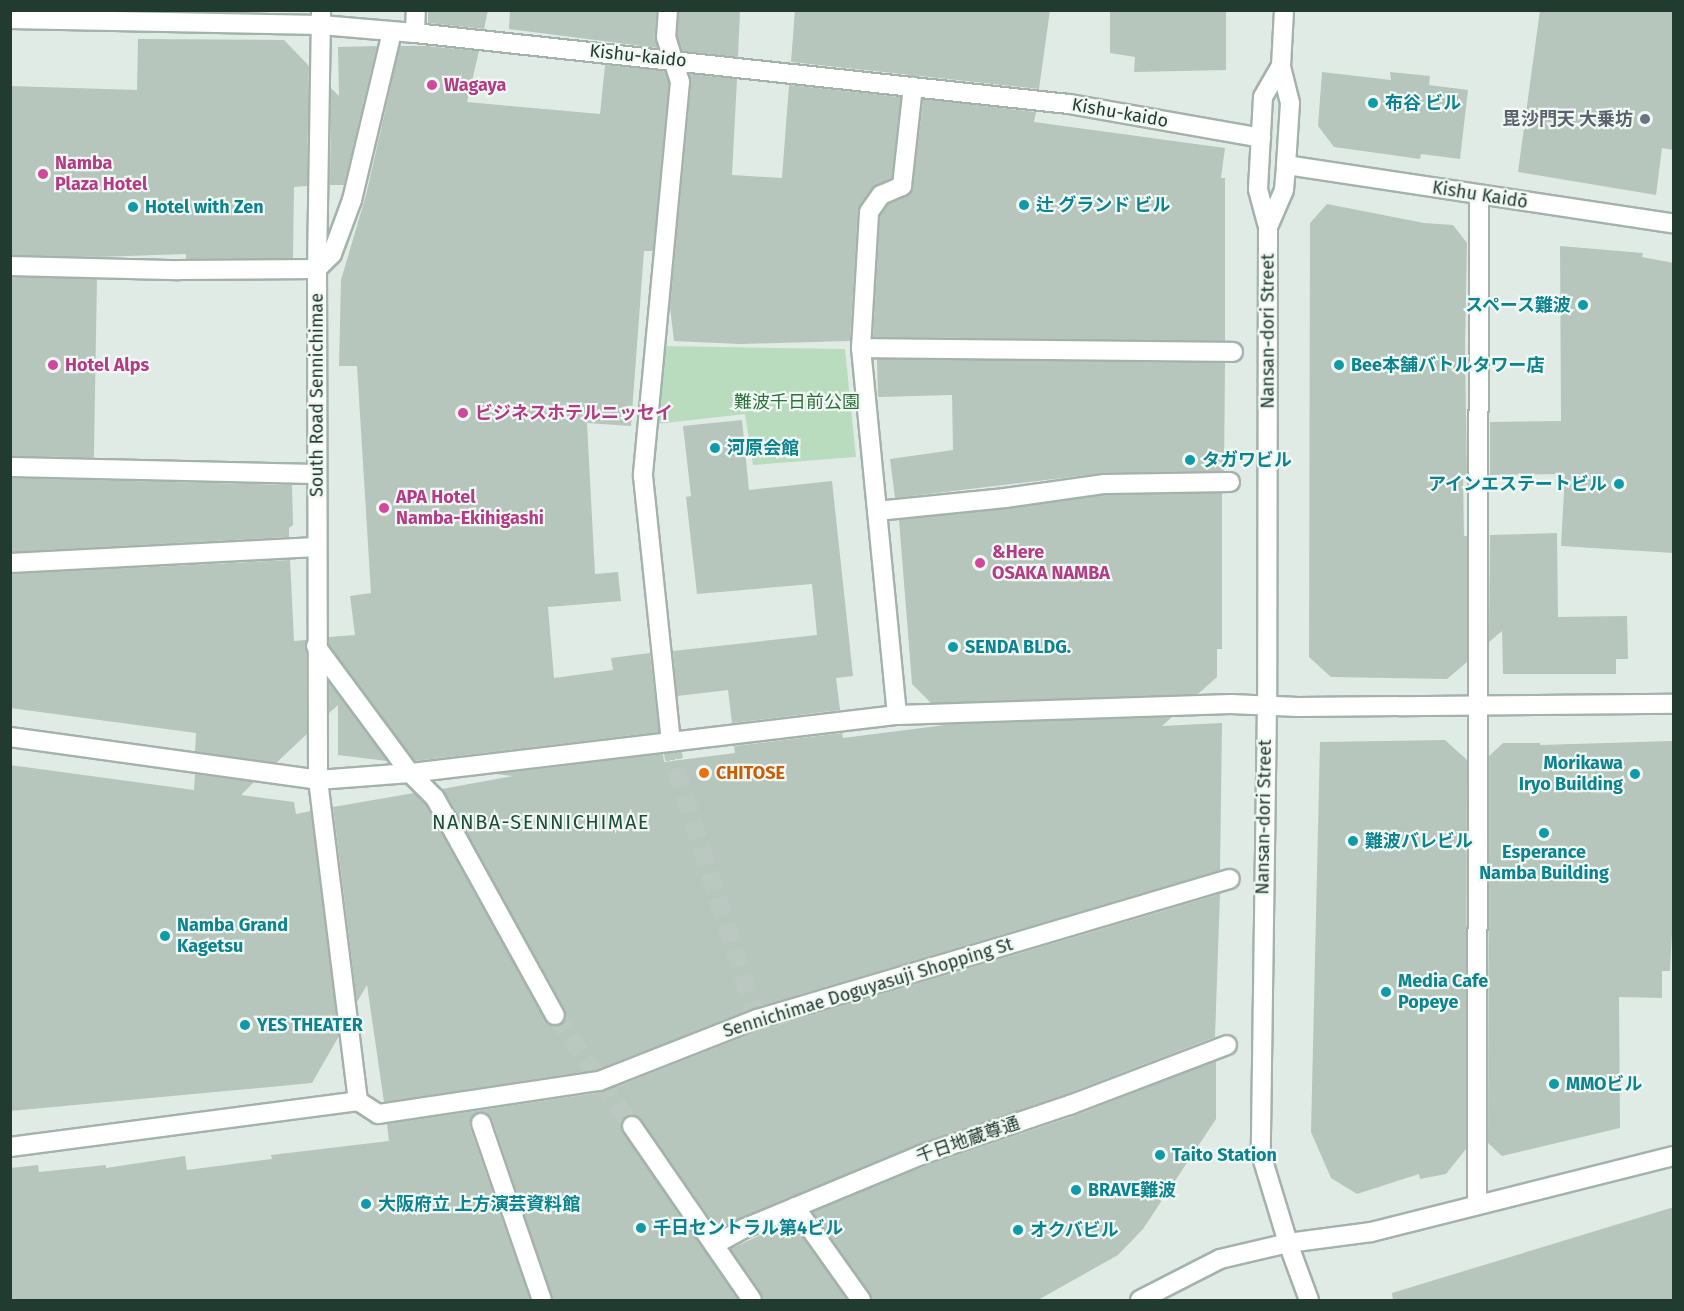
<!DOCTYPE html>
<meta charset="utf-8">
<style>
body{margin:0}
#map{position:relative;width:1684px;height:1311px;overflow:hidden;background:#e0ebe5;font-family:"Fira Sans","Noto Sans JP",sans-serif}
div>[style]{position:absolute}
[style*='--x']{left:calc(var(--x)*1px);top:calc(var(--y)*1px);width:calc(var(--w)*1px);rotate:calc(var(--a)*1deg)}
.green>*{inset:0;background:#b9dcbe}
.building>*{inset:0;background:#b6c6bd;transform-origin:0 0}
.minor-tunnel>*{height:18px;margin-top:-9px;transform-origin:0;background:repeating-linear-gradient(90deg,#bac8c1 0 18px,transparent 0 27px)}
.roads{filter:drop-shadow(2px 0 #a3b3ab) drop-shadow(-2px 0 #a3b3ab) drop-shadow(0 2px #a3b3ab) drop-shadow(0 -2px #a3b3ab)}
.service>*{height:18px;margin:-9px;padding:0 9px;transform-origin:9px;border-radius:9px;background:#fff}
.pedestrian>*{height:18px;margin:-9px;padding:0 9px;transform-origin:9px;border-radius:9px;background:#fff}
.minor>*{height:18px;margin:-9px;padding:0 9px;transform-origin:9px;border-radius:9px;background:#fff}
.tertiary>*{height:18px;margin:-9px;padding:0 9px;transform-origin:9px;border-radius:9px;background:#fff}
.dots>*{width:16px;height:16px;translate:-50% -50%;box-sizing:border-box;border:3px solid #f1f8f3;border-radius:50%}
span{translate:-50% -50%;white-space:nowrap;text-align:center;line-height:1.15;-webkit-text-stroke:4.5px #f1f8f3;paint-order:stroke}
.street-label{font-size:18px;color:#213b31}
.hotel-label{font-size:18px;color:#b23c85;font-weight:700}
.left{translate:0 -50%;text-align:left}
.culture-label{font-size:18px;color:#0d838f;font-weight:700}
.right{translate:-100% -50%;text-align:right}
.worship-label{font-size:18px;color:#5b616d;font-weight:700}
.park-label{font-size:18px;color:#2c713d}
.food-label{font-size:18px;color:#c56008;font-weight:700}
.neighbourhood-label{font-size:20px;color:#1d4d3b;letter-spacing:1.5px}
.frame{position:absolute;inset:0;border:12px solid #213b31;pointer-events:none}
</style>
<div id="map">
<div class="green">
<i style="clip-path:polygon(661px 346px,845px 349px,856px 457px,753px 465px,745px 414px,657px 424px)"></i>
</div>
<div class="building">
<i style="clip-path:polygon(428px 10px,488px 10px,484px 29px,428px 23px)"></i>
<i style="clip-path:polygon(510px 10px,657px 10px,655px 36px,658px 48px,509px 29px)"></i>
<i style="clip-path:polygon(679px 10px,740px 10px,738px 57px,682px 51px,677px 36px)"></i>
<i style="clip-path:polygon(795px 10px,1050px 10px,1039px 89px,791px 62px)"></i>
<i style="clip-path:polygon(1110px 10px,1226px 10px,1226px 70px,1134px 72px,1135px 57px,1110px 53px)"></i>
<i style="clip-path:polygon(1540px 10px,1674px 10px,1674px 150px,1662px 148px,1656px 195px,1518px 172px)"></i>
<i style="clip-path:polygon(138px 39px,284px 40px,309px 66px,307px 186px,294px 187px,293px 258px,186px 259px,186px 254px,97px 257px,10px 255px,10px 86px,137px 90px)"></i>
<i style="clip-path:polygon(377px 46px,344px 185px,330px 185px,331px 88px,339px 96px,338px 47px)"></i>
<i style="clip-path:polygon(400px 46px,427px 46px,479px 51px,467px 102px,600px 114px,605px 65px,665px 71px,669px 83px,653px 251px,644px 251px,631px 426px,587px 423px,595px 574px,618px 572px,621px 601px,548px 607px,554px 678px,613px 670px,611px 658px,650px 653px,659px 732px,415px 761px,329px 645px,329px 637px,355px 635px,350px 596px,371px 593px,357px 366px,339px 366px,341px 280px,366px 195px)"></i>
<i style="clip-path:polygon(1322px 72px,1391px 80px,1390px 72px,1430px 76px,1429px 85px,1468px 90px,1460px 159px,1421px 154px,1420px 159px,1334px 147px,1318px 126px)"></i>
<i style="clip-path:polygon(689px 74px,737px 79px,732px 175px,782px 178px,789px 85px,901px 97px,892px 178px,872px 188px,858px 211px,850px 341px,740px 344px,674px 341px,670px 307px,691px 83px)"></i>
<i style="clip-path:polygon(923px 99px,1036px 112px,1034px 122px,1225px 148px,1221px 178px,1225px 178px,1225px 341px,873px 337px,880px 216px,888px 204px,907px 196px,913px 188px)"></i>
<i style="clip-path:polygon(1327px 204px,1424px 223px,1453px 225px,1467px 243px,1465px 352px,1467px 475px,1463px 475px,1464px 536px,1467px 536px,1467px 662px,1447px 679px,1331px 677px,1309px 657px,1310px 223px)"></i>
<i style="clip-path:polygon(1560px 246px,1643px 253px,1642px 257px,1674px 263px,1674px 553px,1561px 546px,1565px 474px,1490px 475px,1490px 422px,1561px 421px)"></i>
<i style="left:10px;top:277px;width:87px;height:179px;rotate:1deg"></i>
<i style="clip-path:polygon(877px 359px,1225px 363px,1224px 471px,1105px 473px,895px 498px,890px 459px,953px 450px,952px 395px,878px 397px)"></i>
<i style="clip-path:polygon(742px 420px,749px 490px,832px 481px,853px 676px,836px 678px,840px 710px,732px 723px,728px 690px,677px 696px,673px 651px,817px 635px,812px 584px,697px 594px,686px 497px,691px 496px,683px 426px)"></i>
<i style="clip-path:polygon(10px 478px,292px 485px,293px 525px,289px 528px,289px 537px,10px 552px)"></i>
<i style="clip-path:polygon(1222px 493px,1222px 649px,1217px 649px,1217px 677px,1198px 694px,931px 703px,912px 684px,899px 520px,1106px 495px)"></i>
<i style="clip-path:polygon(1557px 533px,1558px 617px,1627px 616px,1628px 659px,1616px 659px,1616px 674px,1503px 674px,1502px 631px,1489px 642px,1490px 535px)"></i>
<i style="clip-path:polygon(290px 560px,294px 641px,306px 640px,307px 734px,276px 763px,195px 752px,196px 733px,10px 708px,10px 574px)"></i>
<i style="clip-path:polygon(329px 683px,387px 761px,338px 755px,338px 705px,329px 713px)"></i>
<i style="clip-path:polygon(1172px 717px,1162px 726px,1222px 723px,1220px 870px,754px 1008px,596px 1070px,384px 1102px,367px 985px,357px 1002px,333px 807px,414px 793px,426px 805px,545px 1020px,555px 1026px,565px 1020px,565px 1010px,442px 789px,513px 776px,496px 774px,663px 754px,664px 762px,735px 753px,734px 746px,842px 733px,843px 738px,953px 724px)"></i>
<i style="clip-path:polygon(1445px 740px,1467px 760px,1466px 1149px,1446px 1174px,1420px 1179px,1419px 1174px,1357px 1194px,1331px 1178px,1311px 1132px,1320px 742px)"></i>
<i style="clip-path:polygon(1672px 741px,1674px 894px,1670px 971px,1662px 971px,1662px 998px,1619px 997px,1620px 1128px,1502px 1156px,1488px 1143px,1489px 756px,1503px 743px,1540px 743px,1540px 745px)"></i>
<i style="clip-path:polygon(10px 765px,194px 790px,195px 774px,254px 782px,241px 795px,294px 802px,296px 814px,311px 811px,339px 1036px,312px 1083px,10px 1111px)"></i>
<i style="clip-path:polygon(1220px 894px,1215px 1037px,1066px 1094px,917px 1145px,741px 1218px,718px 1230px,641px 1120px,632px 1115px,625px 1117px,621px 1126px,623px 1132px,739px 1300px,553px 1300px,492px 1119px,483px 1112px,472px 1116px,470px 1127px,530px 1300px,10px 1300px,10px 1168px,38px 1165px,39px 1172px,106px 1165px,106px 1168px,185px 1156px,187px 1170px,272px 1159px,271px 1155px,389px 1141px,387px 1124px,603px 1092px,761px 1030px)"></i>
<i style="clip-path:polygon(1216px 1061px,1216px 1119px,1143px 1229px,1118px 1255px,1038px 1300px,872px 1300px,870px 1293px,812px 1212px,925px 1166px,1074px 1116px)"></i>
<i style="clip-path:polygon(1674px 1207px,1674px 1300px,1393px 1300px,1392px 1293px)"></i>
<i style="clip-path:polygon(791px 1221px,848px 1300px,763px 1300px,761px 1294px,730px 1249px)"></i>
</div>
<div class="minor-tunnel">
<i style="--x:671;--y:742;--w:28;--a:80"></i>
<i style="--x:676;--y:770;--w:262;--a:72"></i>
<i style="--x:555;--y:1015;--w:135;--a:55.3"></i>
</div>
<div class="roads">
<div class="service">
<i style="--x:861;--y:348;--w:372;--a:0.6"></i>
<i style="--x:877;--y:511;--w:129;--a:-5.8"></i>
<i style="--x:1005;--y:498;--w:101;--a:-8"></i>
<i style="--x:1105;--y:484;--w:125;--a:-0.9"></i>
</div>
<div class="pedestrian">
<i style="--x:318;--y:780;--w:323;--a:82.9"></i>
<i style="--x:10;--y:1147;--w:351;--a:-7.5"></i>
<i style="--x:358;--y:1101;--w:24;--a:33"></i>
<i style="--x:378;--y:1114;--w:223;--a:-8.5"></i>
<i style="--x:599;--y:1081;--w:170;--a:-21.4"></i>
<i style="--x:757;--y:1019;--w:493;--a:-16.5"></i>
</div>
<div class="minor">
<i style="--x:668;--y:10;--w:27;--a:94"></i>
<i style="--x:666;--y:37;--w:47;--a:72.7"></i>
<i style="--x:680;--y:82;--w:396;--a:95.4"></i>
<i style="--x:643;--y:476;--w:267;--a:84"></i>
<i style="--x:10;--y:19;--w:311;--a:1.1"></i>
<i style="--x:321;--y:25;--w:94;--a:4.9"></i>
<i style="--x:415;--y:33;--w:658;--a:6.2"></i>
<i style="--x:1069;--y:104;--w:195;--a:10"></i>
<i style="--x:415;--y:33;--w:23;--a:-88"></i>
<i style="--x:1268;--y:227;--w:39;--a:-105"></i>
<i style="--x:1258;--y:189;--w:92;--a:-86.9"></i>
<i style="--x:1263;--y:97;--w:36;--a:-60"></i>
<i style="--x:1268;--y:227;--w:40;--a:-66.6"></i>
<i style="--x:1284;--y:190;--w:25;--a:-85"></i>
<i style="--x:1286;--y:165;--w:62;--a:-86.3"></i>
<i style="--x:1290;--y:103;--w:38;--a:-104"></i>
<i style="--x:10;--y:266;--w:169;--a:1.4"></i>
<i style="--x:179;--y:270;--w:138;--a:-0.4"></i>
<i style="--x:317;--y:269;--w:21;--a:-45"></i>
<i style="--x:332;--y:254;--w:58;--a:-69.7"></i>
<i style="--x:352;--y:200;--w:173;--a:-76.6"></i>
<i style="--x:10;--y:467;--w:307;--a:1.3"></i>
<i style="--x:10;--y:563;--w:307;--a:-3"></i>
<i style="--x:316;--y:646;--w:158;--a:53.5"></i>
<i style="--x:410;--y:773;--w:35;--a:45"></i>
<i style="--x:435;--y:798;--w:248;--a:61.1"></i>
<i style="--x:897;--y:715;--w:369;--a:-95.6"></i>
<i style="--x:861;--y:348;--w:136;--a:-86.6"></i>
<i style="--x:869;--y:212;--w:21;--a:-55"></i>
<i style="--x:881;--y:195;--w:23;--a:-23"></i>
<i style="--x:902;--y:186;--w:100;--a:-83.7"></i>
<i style="--x:10;--y:737;--w:311;--a:7.9"></i>
<i style="--x:318;--y:780;--w:92;--a:-4.4"></i>
<i style="--x:410;--y:773;--w:490;--a:-6.8"></i>
<i style="--x:897;--y:715;--w:334;--a:-1.9"></i>
<i style="--x:1231;--y:704;--w:67;--a:2.6"></i>
<i style="--x:1298;--y:707;--w:376;--a:-0.5"></i>
<i style="--x:318;--y:780;--w:511;--a:-90.11"></i>
<i style="--x:317;--y:269;--w:259;--a:-89.1"></i>
<i style="--x:481;--y:1123;--w:187;--a:71"></i>
<i style="--x:632;--y:1126;--w:211;--a:55.4"></i>
<i style="--x:1477;--y:1203;--w:1007;--a:-89.89"></i>
<i style="--x:795;--y:1207;--w:114;--a:54.6"></i>
<i style="--x:714;--y:1245;--w:35;--a:-29"></i>
<i style="--x:745;--y:1228;--w:191;--a:-22.5"></i>
<i style="--x:921;--y:1155;--w:157;--a:-18.6"></i>
<i style="--x:1070;--y:1105;--w:168;--a:-20.9"></i>
<i style="--x:1140;--y:1300;--w:90;--a:-27.1"></i>
<i style="--x:1220;--y:1259;--w:70;--a:-13.2"></i>
<i style="--x:1288;--y:1243;--w:84;--a:-7.5"></i>
<i style="--x:1371;--y:1232;--w:312;--a:-14.1"></i>
</div>
<div class="tertiary">
<i style="--x:1281;--y:66;--w:56;--a:-86.9"></i>
<i style="--x:1286;--y:165;--w:392;--a:8.6"></i>
<i style="--x:1268;--y:227;--w:478;--a:90.1"></i>
<i style="--x:1267;--y:705;--w:449;--a:90.8"></i>
<i style="--x:1261;--y:1154;--w:93;--a:73.1"></i>
<i style="--x:1288;--y:1243;--w:61;--a:69.8"></i>
</div>
</div>
<div class="dots">
<i style="left:432px;top:85px;background:#d1479c"></i>
<i style="left:1373px;top:103px;background:#0f9aa8"></i>
<i style="left:1645px;top:119px;background:#6b7280"></i>
<i style="left:43px;top:174px;background:#d1479c"></i>
<i style="left:1024px;top:205px;background:#0f9aa8"></i>
<i style="left:133px;top:207px;background:#0f9aa8"></i>
<i style="left:1583px;top:305px;background:#0f9aa8"></i>
<i style="left:53px;top:365px;background:#d1479c"></i>
<i style="left:1339px;top:365px;background:#0f9aa8"></i>
<i style="left:463px;top:413px;background:#d1479c"></i>
<i style="left:715px;top:448px;background:#0f9aa8"></i>
<i style="left:1190px;top:460px;background:#0f9aa8"></i>
<i style="left:1619px;top:484px;background:#0f9aa8"></i>
<i style="left:384px;top:508px;background:#d1479c"></i>
<i style="left:980px;top:563px;background:#d1479c"></i>
<i style="left:953px;top:647px;background:#0f9aa8"></i>
<i style="left:704px;top:773px;background:#e8710a"></i>
<i style="left:1635px;top:774px;background:#0f9aa8"></i>
<i style="left:1544px;top:833px;background:#0f9aa8"></i>
<i style="left:1353px;top:841px;background:#0f9aa8"></i>
<i style="left:165px;top:936px;background:#0f9aa8"></i>
<i style="left:1386px;top:992px;background:#0f9aa8"></i>
<i style="left:245px;top:1025px;background:#0f9aa8"></i>
<i style="left:1554px;top:1084px;background:#0f9aa8"></i>
<i style="left:1160px;top:1155px;background:#0f9aa8"></i>
<i style="left:1076px;top:1190px;background:#0f9aa8"></i>
<i style="left:366px;top:1204px;background:#0f9aa8"></i>
<i style="left:641px;top:1228px;background:#0f9aa8"></i>
<i style="left:1018px;top:1230px;background:#0f9aa8"></i>
</div>
<div class="street-label">
<span style="left:638px;top:56px;rotate:6deg">Kishu-kaido</span>
<span style="left:1120px;top:113px;rotate:10deg">Kishu-kaido</span>
<span style="left:1480px;top:195px;rotate:9deg">Kishu Kaidō</span>
<span style="left:1268px;top:331px;rotate:-90deg">Nansan-dori Street</span>
<span style="left:317px;top:395px;rotate:-90deg">South Road Sennichimae</span>
<span style="left:1264px;top:817px;rotate:-89deg">Nansan-dori Street</span>
<span style="left:868px;top:988px;rotate:-17deg">Sennichimae Doguyasuji Shopping St</span>
<span style="left:968px;top:1140px;rotate:-19deg">千日地蔵尊通</span>
</div>
<div class="hotel-label">
<span class="left" style="left:444px;top:85px">Wagaya</span>
<span class="left" style="left:55px;top:174px">Namba<br>Plaza Hotel</span>
<span class="left" style="left:65px;top:365px">Hotel Alps</span>
<span class="left" style="left:475px;top:413px">ビジネスホテルニッセイ</span>
<span class="left" style="left:396px;top:508px">APA Hotel<br>Namba-Ekihigashi</span>
<span class="left" style="left:992px;top:563px">&amp;Here<br>OSAKA NAMBA</span>
</div>
<div class="culture-label">
<span class="left" style="left:1385px;top:103px">布谷 ビル</span>
<span class="left" style="left:1036px;top:205px">辻 グランド ビル</span>
<span class="left" style="left:145px;top:207px">Hotel with Zen</span>
<span class="right" style="left:1571px;top:305px">スペース難波</span>
<span class="left" style="left:1351px;top:365px">Bee本舗バトルタワー店</span>
<span class="left" style="left:727px;top:448px">河原会館</span>
<span class="left" style="left:1202px;top:460px">タガワビル</span>
<span class="right" style="left:1607px;top:484px">アインエステートビル</span>
<span class="left" style="left:965px;top:647px">SENDA BLDG.</span>
<span class="right" style="left:1623px;top:774px">Morikawa<br>Iryo Building</span>
<span class="left" style="left:1365px;top:841px">難波バレビル</span>
<span style="left:1544px;top:863px">Esperance<br>Namba Building</span>
<span class="left" style="left:177px;top:936px">Namba Grand<br>Kagetsu</span>
<span class="left" style="left:1398px;top:992px">Media Cafe<br>Popeye</span>
<span class="left" style="left:257px;top:1025px">YES THEATER</span>
<span class="left" style="left:1566px;top:1084px">MMOビル</span>
<span class="left" style="left:1172px;top:1155px">Taito Station</span>
<span class="left" style="left:1088px;top:1190px">BRAVE難波</span>
<span class="left" style="left:378px;top:1204px">大阪府立 上方演芸資料館</span>
<span class="left" style="left:653px;top:1228px">千日セントラル第4ビル</span>
<span class="left" style="left:1030px;top:1230px">オクバビル</span>
</div>
<div class="worship-label">
<span class="right" style="left:1633px;top:119px">毘沙門天 大乗坊</span>
</div>
<div class="park-label">
<span style="left:797px;top:402px">難波千日前公園</span>
</div>
<div class="food-label">
<span class="left" style="left:716px;top:773px">CHITOSE</span>
</div>
<div class="neighbourhood-label">
<span style="left:541px;top:822px">NANBA-SENNICHIMAE</span>
</div>
<div class="frame"></div>
</div>
